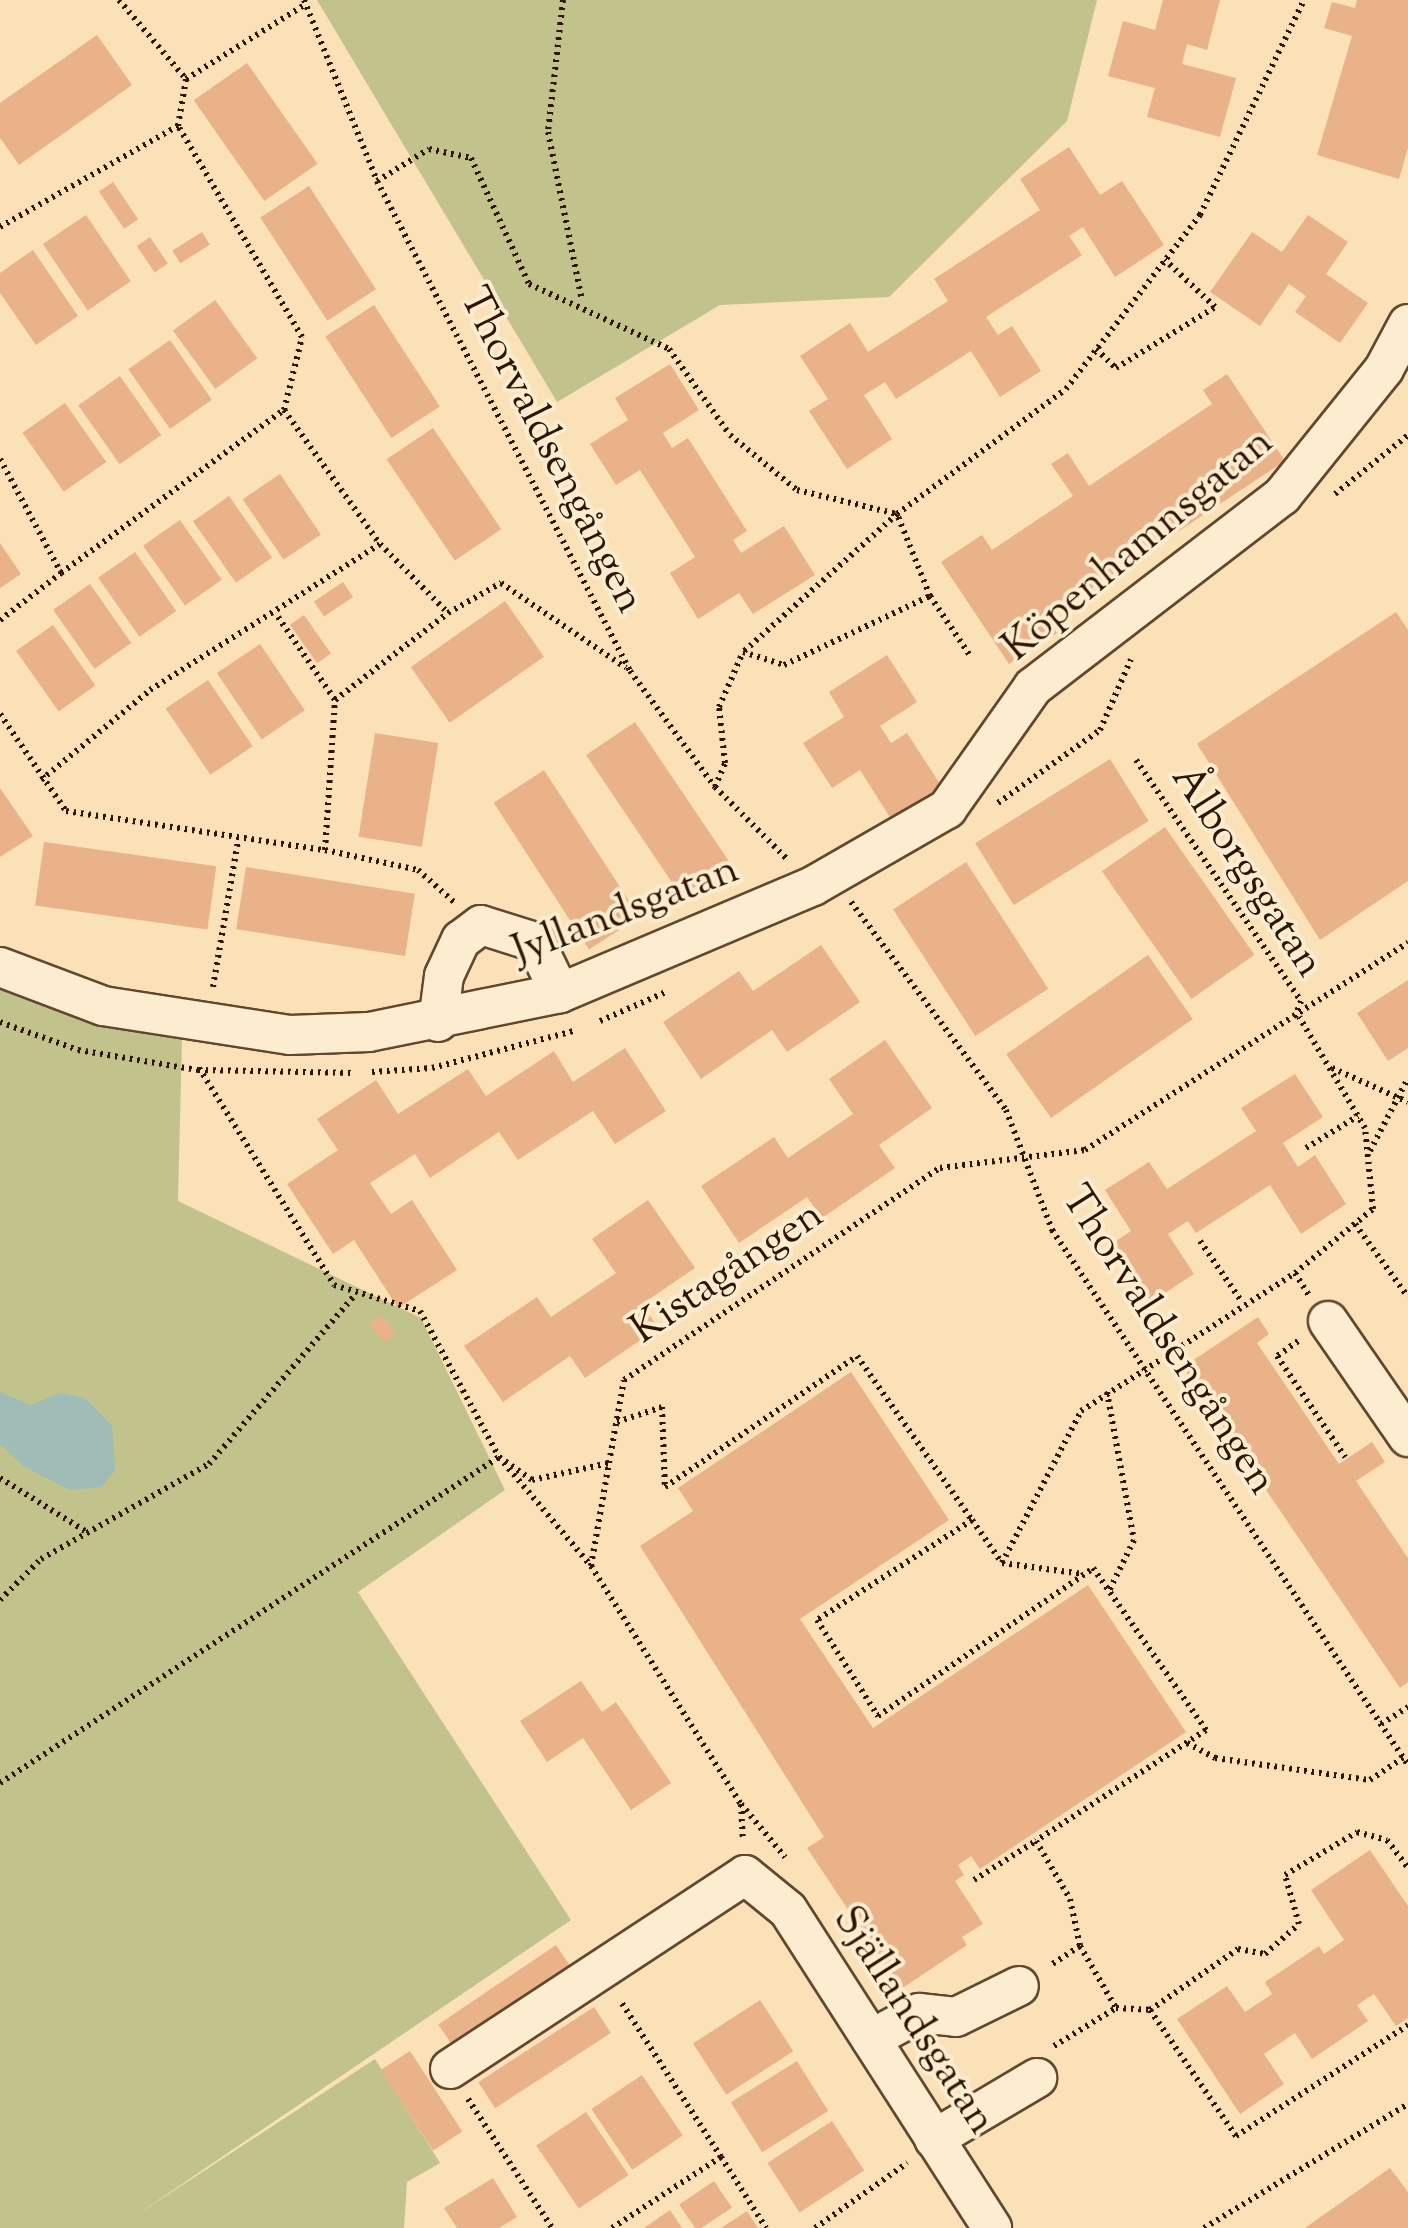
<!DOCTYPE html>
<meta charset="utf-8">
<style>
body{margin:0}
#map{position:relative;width:1408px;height:2228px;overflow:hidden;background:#fae1b7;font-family:"Sorts Mill Goudy",serif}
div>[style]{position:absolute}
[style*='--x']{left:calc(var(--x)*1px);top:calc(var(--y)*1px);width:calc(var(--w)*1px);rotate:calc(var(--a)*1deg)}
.green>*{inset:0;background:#c2c28c}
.water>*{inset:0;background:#a0bcb6}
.building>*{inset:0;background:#eab289;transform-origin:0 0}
.path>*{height:6px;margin-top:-3px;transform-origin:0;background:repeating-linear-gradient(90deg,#2f1400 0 2.5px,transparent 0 7.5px)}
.roads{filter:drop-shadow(2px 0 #62472e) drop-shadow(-2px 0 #62472e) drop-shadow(0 2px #62472e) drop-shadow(0 -2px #62472e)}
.minor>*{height:38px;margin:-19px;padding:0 19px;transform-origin:19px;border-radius:19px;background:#fcecd0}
span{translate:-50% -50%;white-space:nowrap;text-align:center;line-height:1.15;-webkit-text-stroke:8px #fcecd0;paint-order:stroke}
.street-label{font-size:42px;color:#2f1400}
</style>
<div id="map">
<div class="green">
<i style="clip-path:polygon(317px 0,1097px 0,1067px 121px,889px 297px,720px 305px,557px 402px)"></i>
<i style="clip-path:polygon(0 982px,182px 1039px,178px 1201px,421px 1318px,505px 1490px,358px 1592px,571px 1920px,135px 2216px,375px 2059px,440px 2163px,407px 2182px,404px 2228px,0 2228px)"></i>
</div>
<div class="water">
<i style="clip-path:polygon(0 1392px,31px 1405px,60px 1393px,85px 1398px,112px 1426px,115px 1471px,101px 1487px,70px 1490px,23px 1466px,0 1444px)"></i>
</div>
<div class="building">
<i style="clip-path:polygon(1163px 0,1220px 0,1207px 50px,1187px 44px,1182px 64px,1236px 78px,1220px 137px,1147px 117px,1155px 88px,1108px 76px,1123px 21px,1155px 30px)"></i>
<i style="clip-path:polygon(1357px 0,1408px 0,1408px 148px,1399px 179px,1317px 155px,1352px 36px,1324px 28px,1332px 2px,1355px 8px)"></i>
<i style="clip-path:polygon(97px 35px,132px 85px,19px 165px,0 138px,0 103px)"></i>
<i style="left:247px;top:63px;width:123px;height:65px;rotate:55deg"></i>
<i style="clip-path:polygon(1069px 147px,1100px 195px,1122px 181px,1164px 245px,1115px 277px,1083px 227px,1069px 236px,1082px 255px,986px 317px,998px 335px,1012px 326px,1041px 371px,1000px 397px,971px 351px,896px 399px,885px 382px,864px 395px,892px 439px,847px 469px,809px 411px,828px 399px,800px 356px,850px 323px,868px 352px,948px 301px,934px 279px,1040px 210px,1020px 179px)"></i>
<i style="left:113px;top:182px;width:45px;height:17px;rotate:56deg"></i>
<i style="left:309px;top:186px;width:123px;height:58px;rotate:57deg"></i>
<i style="left:86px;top:215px;width:80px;height:52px;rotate:56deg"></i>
<i style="clip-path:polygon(1308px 215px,1348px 242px,1326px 274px,1368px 303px,1340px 343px,1295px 312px,1306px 296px,1289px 284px,1260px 326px,1210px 292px,1252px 232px,1282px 252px)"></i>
<i style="left:202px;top:232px;width:15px;height:35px;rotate:58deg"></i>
<i style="left:150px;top:237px;width:32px;height:16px;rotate:56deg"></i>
<i style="clip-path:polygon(33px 250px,78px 316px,36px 345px,0 293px,0 273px)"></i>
<i style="left:215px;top:300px;width:72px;height:52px;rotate:54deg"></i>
<i style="left:374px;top:305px;width:121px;height:58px;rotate:57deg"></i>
<i style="left:170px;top:340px;width:73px;height:51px;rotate:55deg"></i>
<i style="clip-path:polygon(670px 364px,699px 410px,663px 433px,672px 448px,688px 438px,747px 531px,733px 540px,741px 553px,784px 526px,815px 575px,753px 614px,739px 593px,698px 619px,670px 573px,695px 557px,640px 470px,616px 485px,590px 444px,628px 420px,615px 398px)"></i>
<i style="clip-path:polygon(1227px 374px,1285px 461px,1047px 618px,1057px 633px,1009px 664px,941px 562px,982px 535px,992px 550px,1073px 496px,1051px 464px,1068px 453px,1089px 486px,1212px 404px,1203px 390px)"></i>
<i style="left:120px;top:376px;width:72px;height:51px;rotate:55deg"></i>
<i style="left:65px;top:403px;width:72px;height:52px;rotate:55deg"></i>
<i style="left:433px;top:428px;width:122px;height:56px;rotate:56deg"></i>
<i style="left:280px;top:474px;width:73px;height:45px;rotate:56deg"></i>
<i style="left:229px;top:496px;width:75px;height:44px;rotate:55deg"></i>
<i style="left:180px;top:520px;width:73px;height:45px;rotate:55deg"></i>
<i style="clip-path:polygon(0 543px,21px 574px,0 588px)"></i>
<i style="left:135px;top:552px;width:72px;height:45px;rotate:55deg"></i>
<i style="left:343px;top:582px;width:18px;height:35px;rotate:56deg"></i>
<i style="left:90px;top:584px;width:72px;height:45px;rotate:55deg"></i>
<i style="left:505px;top:601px;width:68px;height:115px;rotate:55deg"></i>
<i style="clip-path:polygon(1396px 612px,1408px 630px,1408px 881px,1320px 940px,1197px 744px)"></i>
<i style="left:304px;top:615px;width:47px;height:17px;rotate:55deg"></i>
<i style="left:53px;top:625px;width:74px;height:45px;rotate:55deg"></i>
<i style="left:260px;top:644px;width:80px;height:52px;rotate:56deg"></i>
<i style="clip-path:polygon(887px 655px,917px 702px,880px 726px,891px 743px,907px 733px,942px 787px,891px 819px,860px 770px,832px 788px,803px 743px,844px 717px,829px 692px)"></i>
<i style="left:208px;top:680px;width:80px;height:51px;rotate:56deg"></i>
<i style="left:635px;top:722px;width:170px;height:59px;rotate:56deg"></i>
<i style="left:375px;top:733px;width:64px;height:105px;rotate:9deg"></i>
<i style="left:1110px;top:759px;width:73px;height:159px;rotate:58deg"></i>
<i style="left:544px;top:770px;width:175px;height:60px;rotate:57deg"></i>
<i style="clip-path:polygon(0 788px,33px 836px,0 857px)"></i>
<i style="left:1165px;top:827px;width:156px;height:77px;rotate:55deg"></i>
<i style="left:44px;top:842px;width:174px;height:64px;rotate:8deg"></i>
<i style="left:966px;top:862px;width:151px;height:87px;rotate:57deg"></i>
<i style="left:246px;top:867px;width:171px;height:63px;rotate:9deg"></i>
<i style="clip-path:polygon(821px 945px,860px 1002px,787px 1052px,772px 1030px,701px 1079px,663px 1022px,739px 971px,753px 991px)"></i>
<i style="left:1148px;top:955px;width:78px;height:173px;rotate:55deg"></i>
<i style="clip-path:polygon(1408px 980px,1408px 1048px,1388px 1061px,1357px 1013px)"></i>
<i style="clip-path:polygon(885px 1040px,932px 1108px,879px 1145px,895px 1168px,822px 1218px,807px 1197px,739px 1243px,701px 1186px,774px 1137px,788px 1158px,853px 1114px,829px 1079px)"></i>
<i style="clip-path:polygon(625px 1048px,666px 1111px,615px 1144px,593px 1111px,518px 1160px,499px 1132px,430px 1178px,415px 1154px,370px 1183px,391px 1214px,412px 1200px,457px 1270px,398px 1308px,354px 1240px,333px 1254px,287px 1184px,338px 1150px,317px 1119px,376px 1080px,398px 1114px,468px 1069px,486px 1096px,554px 1051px,573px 1082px)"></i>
<i style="clip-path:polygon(1295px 1074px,1323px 1117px,1283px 1143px,1298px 1167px,1315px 1155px,1346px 1204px,1301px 1234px,1270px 1185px,1196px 1233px,1188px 1221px,1168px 1234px,1194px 1274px,1148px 1304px,1110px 1245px,1131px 1231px,1105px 1190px,1149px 1162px,1167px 1189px,1256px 1131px,1241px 1108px)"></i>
<i style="clip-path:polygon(648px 1200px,695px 1268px,642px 1304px,658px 1328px,585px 1378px,570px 1356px,503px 1402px,464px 1346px,537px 1297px,551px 1317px,616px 1273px,592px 1239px)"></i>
<i style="left:381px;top:1315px;width:23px;height:15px;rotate:50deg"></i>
<i style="clip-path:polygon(1258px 1317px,1269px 1334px,1257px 1343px,1339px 1464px,1372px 1442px,1385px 1462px,1356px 1481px,1408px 1558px,1408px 1682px,1400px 1688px,1183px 1367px)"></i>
<i style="clip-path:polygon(851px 1372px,949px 1520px,800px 1619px,873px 1728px,1088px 1585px,1186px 1732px,980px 1869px,971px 1856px,958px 1865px,964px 1875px,955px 1881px,983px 1924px,962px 1937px,967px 1945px,901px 1989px,807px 1848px,824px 1837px,640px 1546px,693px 1511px,678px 1488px)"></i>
<i style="clip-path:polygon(581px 1681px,602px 1712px,616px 1702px,671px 1783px,631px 1810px,583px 1738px,547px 1762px,520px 1721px)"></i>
<i style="clip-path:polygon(1370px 1850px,1408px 1906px,1408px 2018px,1396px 2026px,1374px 1994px,1357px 2005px,1368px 2021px,1312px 2059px,1295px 2033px,1264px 2054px,1284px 2084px,1240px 2114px,1177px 2019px,1227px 1986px,1245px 2012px,1272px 1994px,1265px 1982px,1319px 1946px,1324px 1954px,1344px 1940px,1311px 1890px)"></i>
<i style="left:556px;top:1945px;width:32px;height:142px;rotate:56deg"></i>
<i style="left:760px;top:2000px;width:61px;height:80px;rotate:57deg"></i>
<i style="left:594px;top:2007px;width:31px;height:138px;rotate:57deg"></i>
<i style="left:410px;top:2051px;width:96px;height:35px;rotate:57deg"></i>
<i style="left:797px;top:2061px;width:59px;height:78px;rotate:58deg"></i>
<i style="left:642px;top:2075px;width:73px;height:61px;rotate:56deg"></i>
<i style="left:586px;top:2112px;width:76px;height:60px;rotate:56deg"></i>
<i style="left:832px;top:2121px;width:59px;height:77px;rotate:57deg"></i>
<i style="clip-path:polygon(1390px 2168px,1408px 2192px,1408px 2228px,1305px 2228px)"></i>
<i style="clip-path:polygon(493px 2178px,517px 2217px,499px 2228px,457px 2228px,444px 2208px)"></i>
<i style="left:714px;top:2181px;width:32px;height:42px;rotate:56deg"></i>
<i style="clip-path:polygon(670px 2210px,682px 2228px,644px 2228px)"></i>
<i style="clip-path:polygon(747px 2211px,758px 2228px,721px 2228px)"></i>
</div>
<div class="path">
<i style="--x:119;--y:0;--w:104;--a:49.7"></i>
<i style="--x:304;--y:0;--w:195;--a:68"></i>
<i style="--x:377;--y:181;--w:551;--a:62.69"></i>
<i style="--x:630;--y:671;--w:144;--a:53.8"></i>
<i style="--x:715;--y:787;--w:103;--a:45"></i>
<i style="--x:563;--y:0;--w:133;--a:96.5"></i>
<i style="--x:548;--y:132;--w:172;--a:78.6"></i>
<i style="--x:377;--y:181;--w:61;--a:-31.6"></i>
<i style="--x:429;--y:149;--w:43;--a:12.1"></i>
<i style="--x:471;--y:158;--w:139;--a:65.3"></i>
<i style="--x:529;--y:284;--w:154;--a:24.9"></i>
<i style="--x:669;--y:349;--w:105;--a:54.7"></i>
<i style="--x:730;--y:435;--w:87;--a:39.4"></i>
<i style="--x:797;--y:490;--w:103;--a:13.5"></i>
<i style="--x:897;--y:514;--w:210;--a:-36.5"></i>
<i style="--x:1066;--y:389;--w:220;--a:-52.4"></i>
<i style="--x:1200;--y:215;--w:239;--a:-64.2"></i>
<i style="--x:0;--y:227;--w:205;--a:-29.6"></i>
<i style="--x:178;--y:126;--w:48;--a:-80.3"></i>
<i style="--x:186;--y:79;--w:142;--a:-32"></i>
<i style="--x:1096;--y:349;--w:28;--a:44"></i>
<i style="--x:1116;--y:368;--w:116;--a:-31.6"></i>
<i style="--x:1215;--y:307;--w:69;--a:-136.8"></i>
<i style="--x:284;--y:410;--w:165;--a:54.4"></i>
<i style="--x:380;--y:544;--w:97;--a:45.4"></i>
<i style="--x:448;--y:613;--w:61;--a:-29.5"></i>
<i style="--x:501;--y:583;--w:151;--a:34.2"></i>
<i style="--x:0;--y:459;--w:129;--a:61.8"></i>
<i style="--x:61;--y:573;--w:276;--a:-36.2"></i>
<i style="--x:284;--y:410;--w:75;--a:-76.1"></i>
<i style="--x:302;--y:337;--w:245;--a:-120.4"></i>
<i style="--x:1335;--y:494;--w:94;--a:-38.9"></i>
<i style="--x:930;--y:596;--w:88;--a:-111.9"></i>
<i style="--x:897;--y:514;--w:207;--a:138.1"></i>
<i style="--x:743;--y:652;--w:43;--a:17.6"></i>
<i style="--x:784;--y:665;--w:161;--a:-25.3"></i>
<i style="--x:930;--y:596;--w:70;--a:56.1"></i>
<i style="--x:278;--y:617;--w:101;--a:55.5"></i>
<i style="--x:0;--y:620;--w:77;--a:-37.6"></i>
<i style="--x:0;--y:714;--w:117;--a:55.8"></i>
<i style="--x:66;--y:811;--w:262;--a:8.6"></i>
<i style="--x:325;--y:850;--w:150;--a:-86.2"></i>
<i style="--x:335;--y:700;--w:143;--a:-37.6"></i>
<i style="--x:1136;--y:760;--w:292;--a:55.6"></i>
<i style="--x:1301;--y:1001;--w:17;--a:111"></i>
<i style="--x:41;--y:780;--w:141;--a:-39.5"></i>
<i style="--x:150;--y:690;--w:272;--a:-32.4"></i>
<i style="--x:715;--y:787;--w:26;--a:-67"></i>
<i style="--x:725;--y:763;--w:56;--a:-96.1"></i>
<i style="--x:719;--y:707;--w:60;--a:-66.4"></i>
<i style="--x:998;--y:803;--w:125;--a:-35.6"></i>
<i style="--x:1100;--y:730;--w:77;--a:-66.4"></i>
<i style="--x:325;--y:850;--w:95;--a:12.1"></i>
<i style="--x:418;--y:870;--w:48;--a:41.6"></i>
<i style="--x:851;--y:902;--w:259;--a:53.3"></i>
<i style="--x:1006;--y:1110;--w:129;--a:69"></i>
<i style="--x:1052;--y:1230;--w:643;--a:56.36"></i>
<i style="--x:213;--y:987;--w:149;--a:-80.3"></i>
<i style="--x:600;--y:1021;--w:72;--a:-23.7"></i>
<i style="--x:0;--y:1022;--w:83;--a:19.7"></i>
<i style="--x:78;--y:1050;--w:122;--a:9.5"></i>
<i style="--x:198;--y:1070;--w:157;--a:1.1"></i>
<i style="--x:199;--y:1068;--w:256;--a:58.1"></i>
<i style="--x:334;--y:1285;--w:90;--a:16.8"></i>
<i style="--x:420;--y:1311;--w:166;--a:61.6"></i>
<i style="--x:499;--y:1457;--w:143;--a:49.8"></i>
<i style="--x:591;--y:1566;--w:105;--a:-80.1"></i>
<i style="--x:1332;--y:1068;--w:83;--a:24.1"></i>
<i style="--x:372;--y:1072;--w:60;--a:-3.8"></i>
<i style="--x:432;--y:1068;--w:147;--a:-14.6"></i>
<i style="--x:1306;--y:1148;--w:61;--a:-31.6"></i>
<i style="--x:1370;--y:1151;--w:82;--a:-62.5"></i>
<i style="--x:1355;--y:1224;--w:90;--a:54"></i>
<i style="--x:1200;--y:1241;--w:74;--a:55.5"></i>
<i style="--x:1295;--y:1273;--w:26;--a:58"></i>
<i style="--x:1298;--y:1341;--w:26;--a:144"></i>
<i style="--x:1277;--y:1356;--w:122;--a:56"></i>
<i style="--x:1107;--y:1392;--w:150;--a:79.7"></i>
<i style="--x:1134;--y:1540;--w:57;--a:116.1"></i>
<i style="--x:617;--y:1422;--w:47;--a:-18.4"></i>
<i style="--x:662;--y:1407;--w:80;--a:87.9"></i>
<i style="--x:665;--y:1487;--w:232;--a:-34.3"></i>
<i style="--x:857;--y:1356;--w:200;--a:55"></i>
<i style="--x:972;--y:1520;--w:184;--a:147.2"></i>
<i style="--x:817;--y:1620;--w:114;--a:57.6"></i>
<i style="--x:878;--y:1716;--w:261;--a:-34.5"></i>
<i style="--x:1093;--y:1568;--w:198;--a:55.1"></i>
<i style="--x:1206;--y:1730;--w:203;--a:146.9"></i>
<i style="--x:0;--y:1478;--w:100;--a:31.9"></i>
<i style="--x:972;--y:1520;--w:52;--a:55.1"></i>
<i style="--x:1002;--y:1563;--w:82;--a:7.7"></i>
<i style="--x:1002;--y:1563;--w:171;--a:-62.5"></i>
<i style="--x:1081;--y:1411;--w:255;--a:-32.8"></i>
<i style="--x:1295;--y:1273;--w:101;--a:-39.4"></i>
<i style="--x:1373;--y:1209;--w:81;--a:-95.6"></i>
<i style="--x:1365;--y:1128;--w:129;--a:-120.7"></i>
<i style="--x:591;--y:1566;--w:281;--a:57.8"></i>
<i style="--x:741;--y:1804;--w:37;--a:87"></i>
<i style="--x:0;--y:1600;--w:58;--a:-45"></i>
<i style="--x:41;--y:1559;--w:193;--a:-29.5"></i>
<i style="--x:209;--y:1464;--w:222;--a:-49.2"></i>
<i style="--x:1381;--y:1724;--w:32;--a:-32"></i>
<i style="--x:1187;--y:1743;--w:32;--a:28"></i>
<i style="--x:1215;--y:1758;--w:157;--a:8.1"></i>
<i style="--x:1370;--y:1780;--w:40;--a:-34"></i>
<i style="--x:0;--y:1783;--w:596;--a:-33.16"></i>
<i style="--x:499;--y:1457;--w:40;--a:34.9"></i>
<i style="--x:532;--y:1480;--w:79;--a:-12.4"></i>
<i style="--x:609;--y:1463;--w:84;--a:-79.8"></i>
<i style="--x:624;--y:1380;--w:381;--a:-33.9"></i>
<i style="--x:940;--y:1168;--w:146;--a:-7.1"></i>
<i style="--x:1085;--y:1150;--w:384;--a:-32.7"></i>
<i style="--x:741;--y:1804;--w:69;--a:50.3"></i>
<i style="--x:974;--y:1880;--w:73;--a:-32.2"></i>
<i style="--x:1036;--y:1841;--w:67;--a:59.6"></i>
<i style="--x:1070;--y:1899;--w:48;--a:78"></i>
<i style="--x:1080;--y:1946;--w:37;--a:147"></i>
<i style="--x:1080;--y:1946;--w:72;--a:59.9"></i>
<i style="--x:1150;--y:2010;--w:153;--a:55.7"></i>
<i style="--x:1236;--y:2136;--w:205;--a:-32.8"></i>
<i style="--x:1054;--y:2046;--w:73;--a:-31.5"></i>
<i style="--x:1116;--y:2008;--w:34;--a:3"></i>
<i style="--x:1150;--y:2010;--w:107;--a:-34.7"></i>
<i style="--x:1238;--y:1949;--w:27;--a:10"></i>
<i style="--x:1265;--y:1954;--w:45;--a:-41.4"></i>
<i style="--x:1299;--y:1924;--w:51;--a:-105.9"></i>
<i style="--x:1285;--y:1875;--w:84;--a:-30.8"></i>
<i style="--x:1357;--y:1832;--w:31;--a:15"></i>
<i style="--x:1387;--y:1840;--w:35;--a:53"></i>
<i style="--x:468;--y:2099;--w:154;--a:56.9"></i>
<i style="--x:721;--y:2157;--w:84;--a:57.6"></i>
<i style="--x:612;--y:2228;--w:130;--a:-33.1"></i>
<i style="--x:721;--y:2157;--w:187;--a:-122.8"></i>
<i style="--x:815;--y:2228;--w:113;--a:-35.2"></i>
<i style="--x:1204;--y:2228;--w:239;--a:-31.3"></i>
</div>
<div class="roads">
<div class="minor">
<i style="--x:0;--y:967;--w:110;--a:20.7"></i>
<i style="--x:103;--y:1006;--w:189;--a:8.8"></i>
<i style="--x:290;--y:1035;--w:79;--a:-2.2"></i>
<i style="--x:369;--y:1032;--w:195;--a:-11.5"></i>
<i style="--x:560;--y:993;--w:275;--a:-22.9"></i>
<i style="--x:813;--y:886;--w:155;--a:-29.9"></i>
<i style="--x:947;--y:809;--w:149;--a:-54.8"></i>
<i style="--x:1033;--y:687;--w:314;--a:-37.5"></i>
<i style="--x:1282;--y:496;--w:163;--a:-51.2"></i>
<i style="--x:1384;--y:369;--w:51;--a:-61.9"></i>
<i style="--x:438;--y:1022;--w:46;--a:-82.6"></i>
<i style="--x:444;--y:976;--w:40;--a:-65"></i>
<i style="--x:461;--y:940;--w:25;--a:-37"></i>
<i style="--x:481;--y:925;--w:57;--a:17.5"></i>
<i style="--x:535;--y:942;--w:57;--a:63.9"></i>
<i style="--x:1328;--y:1321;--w:141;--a:55.4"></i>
<i style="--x:871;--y:2039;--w:55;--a:-28.4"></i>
<i style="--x:919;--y:2013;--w:37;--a:6"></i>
<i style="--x:956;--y:2017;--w:70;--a:-26.2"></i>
<i style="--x:450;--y:2069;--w:353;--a:-33.3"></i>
<i style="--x:745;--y:1875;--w:55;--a:39.1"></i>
<i style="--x:788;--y:1910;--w:378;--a:57.3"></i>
<i style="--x:934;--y:2139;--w:120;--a:-30.6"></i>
</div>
</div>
<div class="street-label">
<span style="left:550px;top:451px;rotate:63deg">Thorvaldsengången</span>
<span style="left:1139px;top:546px;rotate:-40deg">Köpenhamnsgatan</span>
<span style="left:1246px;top:872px;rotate:57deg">Ålborgsgatan</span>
<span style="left:626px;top:912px;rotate:-21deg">Jyllandsgatan</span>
<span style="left:728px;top:1274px;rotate:-34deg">Kistagången</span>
<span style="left:1167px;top:1341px;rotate:57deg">Thorvaldsengången</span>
<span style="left:913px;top:2021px;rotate:57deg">Själlandsgatan</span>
</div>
</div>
